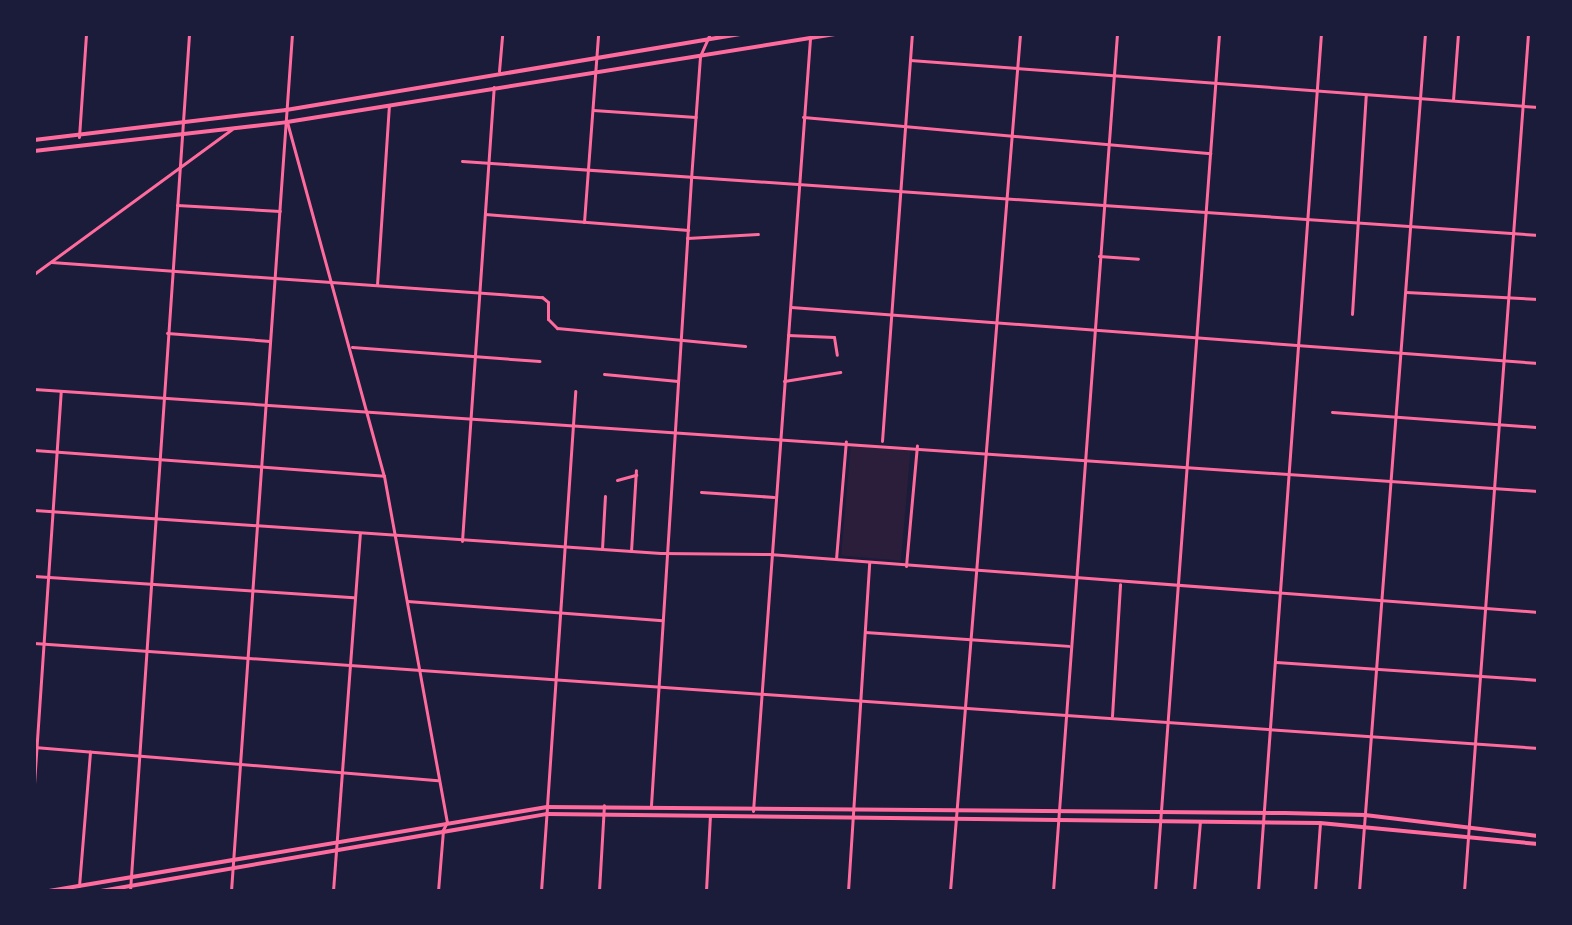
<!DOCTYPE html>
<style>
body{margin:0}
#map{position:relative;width:1572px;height:925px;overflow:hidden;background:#1b1b3a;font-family:Montserrat,sans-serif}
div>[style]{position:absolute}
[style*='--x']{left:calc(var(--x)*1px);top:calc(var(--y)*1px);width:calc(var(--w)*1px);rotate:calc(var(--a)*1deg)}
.green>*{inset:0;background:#2a1e3b;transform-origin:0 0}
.minor>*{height:3px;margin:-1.5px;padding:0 1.5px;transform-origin:1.5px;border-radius:1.5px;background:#ff6b9d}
.tertiary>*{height:3px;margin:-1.5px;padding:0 1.5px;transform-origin:1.5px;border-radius:1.5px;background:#ff6b9d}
.secondary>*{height:4px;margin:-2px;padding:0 2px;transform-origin:2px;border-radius:2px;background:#ff6b9d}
span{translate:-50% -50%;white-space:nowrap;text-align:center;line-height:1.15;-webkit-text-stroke:6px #1b1b3a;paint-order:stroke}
.frame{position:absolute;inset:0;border:36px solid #1b1b3a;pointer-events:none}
</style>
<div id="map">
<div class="green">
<i style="left:851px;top:443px;width:60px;height:113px;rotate:5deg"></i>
</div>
<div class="minor">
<i style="--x:910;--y:60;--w:630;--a:4.28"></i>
<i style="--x:499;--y:71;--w:37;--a:-85"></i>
<i style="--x:1453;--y:100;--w:66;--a:-85.7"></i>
<i style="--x:593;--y:110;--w:103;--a:3.9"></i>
<i style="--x:803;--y:117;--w:409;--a:5.1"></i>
<i style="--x:79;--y:137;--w:103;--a:-86.1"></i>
<i style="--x:462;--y:161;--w:1079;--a:3.93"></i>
<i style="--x:177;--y:205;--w:103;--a:3.3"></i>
<i style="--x:485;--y:214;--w:204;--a:4.5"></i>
<i style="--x:584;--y:222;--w:189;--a:-85.7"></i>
<i style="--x:687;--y:238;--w:71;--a:-3.2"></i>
<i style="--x:1099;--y:256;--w:39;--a:4"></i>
<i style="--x:51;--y:262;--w:492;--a:4.1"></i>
<i style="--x:542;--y:297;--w:8;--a:40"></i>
<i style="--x:548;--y:302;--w:17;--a:90"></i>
<i style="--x:548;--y:319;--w:13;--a:45"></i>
<i style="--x:557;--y:328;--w:189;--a:5.5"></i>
<i style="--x:34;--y:274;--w:245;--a:-36.2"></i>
<i style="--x:377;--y:285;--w:180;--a:-86.2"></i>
<i style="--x:1406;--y:292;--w:132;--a:3"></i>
<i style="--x:791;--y:307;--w:749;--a:4.29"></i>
<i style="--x:1352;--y:314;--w:220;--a:-86.4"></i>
<i style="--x:167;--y:333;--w:103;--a:4.4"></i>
<i style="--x:788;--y:335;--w:46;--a:2.5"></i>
<i style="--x:834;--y:337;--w:18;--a:81"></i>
<i style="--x:352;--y:347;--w:188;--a:4.3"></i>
<i style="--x:604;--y:374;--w:74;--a:5.4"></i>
<i style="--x:784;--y:381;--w:57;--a:-9.1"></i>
<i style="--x:34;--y:389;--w:1507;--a:3.88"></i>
<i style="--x:1332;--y:412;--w:207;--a:4.2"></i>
<i style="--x:882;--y:441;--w:408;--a:-85.8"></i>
<i style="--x:34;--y:450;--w:351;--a:4.2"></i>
<i style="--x:617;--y:480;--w:20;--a:-15"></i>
<i style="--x:701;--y:492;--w:73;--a:3.9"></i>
<i style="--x:34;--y:510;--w:628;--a:3.92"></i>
<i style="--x:661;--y:553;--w:108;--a:0.5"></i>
<i style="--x:769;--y:554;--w:771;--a:4.31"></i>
<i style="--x:462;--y:541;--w:455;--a:-86"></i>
<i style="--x:602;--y:549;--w:53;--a:-86.8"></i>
<i style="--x:631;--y:551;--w:81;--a:-86.5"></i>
<i style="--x:836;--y:559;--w:118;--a:-85.2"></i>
<i style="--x:906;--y:566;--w:121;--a:-84.8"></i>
<i style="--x:34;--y:576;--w:320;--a:3.8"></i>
<i style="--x:407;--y:601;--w:256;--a:4.3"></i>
<i style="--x:865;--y:632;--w:204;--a:3.9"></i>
<i style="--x:34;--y:643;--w:1508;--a:3.99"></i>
<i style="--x:1276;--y:662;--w:263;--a:3.9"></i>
<i style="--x:1112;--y:716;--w:132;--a:-86.5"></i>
<i style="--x:34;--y:747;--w:405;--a:4.7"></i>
<i style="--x:34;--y:784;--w:394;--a:-86.1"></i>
<i style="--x:651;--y:805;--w:627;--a:-86.34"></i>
<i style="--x:691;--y:179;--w:123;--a:-85.8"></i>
<i style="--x:700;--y:56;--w:24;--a:-66"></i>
<i style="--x:547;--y:806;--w:416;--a:-86.1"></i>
<i style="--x:753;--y:811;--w:775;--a:-85.78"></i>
<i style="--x:79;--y:886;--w:135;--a:-85.3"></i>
<i style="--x:130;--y:891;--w:859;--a:-86.06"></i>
<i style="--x:231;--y:891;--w:859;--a:-85.93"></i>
<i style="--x:333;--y:891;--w:358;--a:-85.7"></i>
<i style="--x:438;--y:891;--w:61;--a:-85.3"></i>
<i style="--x:706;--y:891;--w:76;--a:-87"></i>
<i style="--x:848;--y:891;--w:329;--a:-86.3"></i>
<i style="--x:950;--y:891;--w:860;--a:-85.33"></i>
<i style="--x:1053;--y:891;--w:859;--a:-85.73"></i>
<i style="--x:1155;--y:891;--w:859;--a:-85.73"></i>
<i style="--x:1194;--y:891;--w:70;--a:-85.1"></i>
<i style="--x:1258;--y:891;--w:859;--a:-85.8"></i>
<i style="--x:1315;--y:891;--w:68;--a:-85.8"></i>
<i style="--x:1359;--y:891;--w:860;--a:-85.6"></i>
<i style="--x:1464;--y:891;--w:859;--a:-85.73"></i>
</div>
<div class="tertiary">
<i style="--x:287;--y:122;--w:367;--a:74.7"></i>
<i style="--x:384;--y:476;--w:352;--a:79.7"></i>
<i style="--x:447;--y:822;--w:9;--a:117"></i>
<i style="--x:541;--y:891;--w:84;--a:-85.9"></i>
<i style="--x:599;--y:891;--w:86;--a:-86.7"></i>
</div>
<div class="secondary">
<i style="--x:34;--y:140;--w:254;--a:-6.8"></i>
<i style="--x:286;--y:110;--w:462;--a:-9.5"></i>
<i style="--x:34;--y:151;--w:255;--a:-6.5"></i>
<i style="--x:287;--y:122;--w:555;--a:-9.12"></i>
<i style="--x:49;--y:891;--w:505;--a:-9.57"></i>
<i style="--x:547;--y:807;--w:738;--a:0.47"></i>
<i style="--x:1285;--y:813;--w:80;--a:1.4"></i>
<i style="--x:1365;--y:815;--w:174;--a:6.9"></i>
<i style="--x:101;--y:891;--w:453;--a:-9.8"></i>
<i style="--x:547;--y:814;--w:773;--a:0.67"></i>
<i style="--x:1320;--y:823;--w:219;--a:5.5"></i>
</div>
<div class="frame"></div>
</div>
